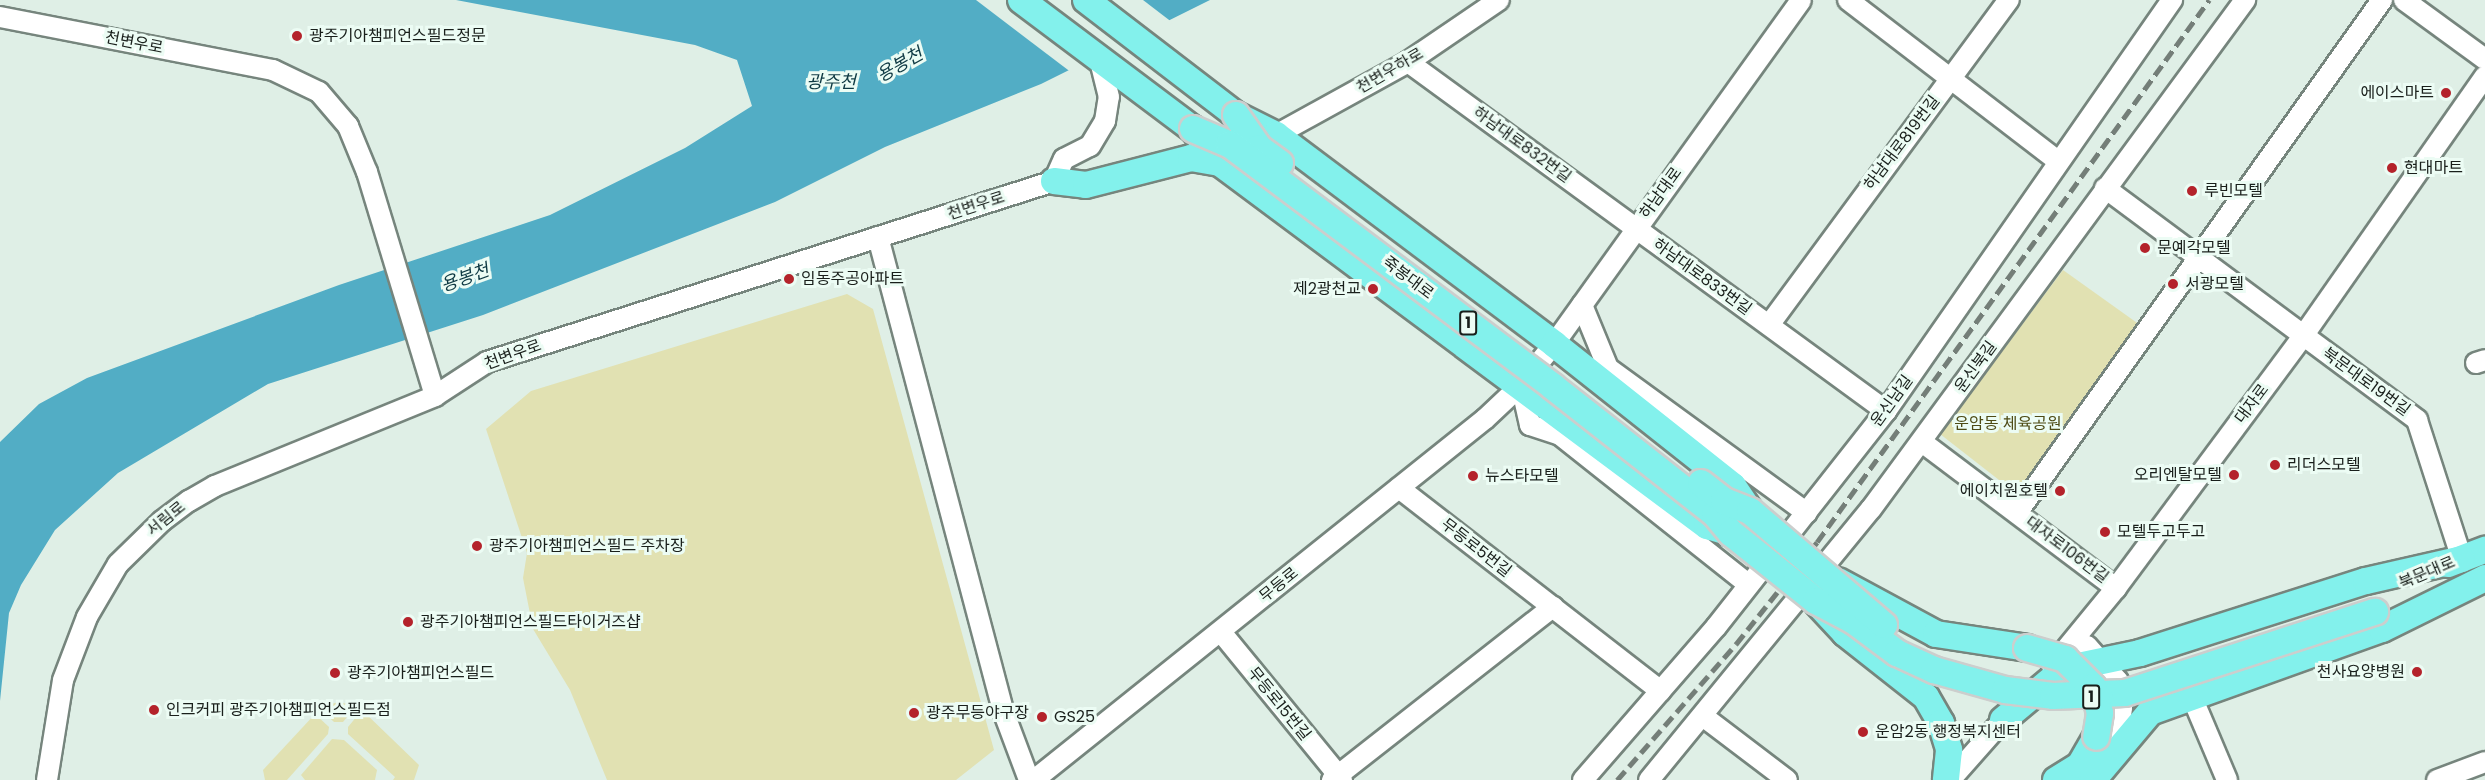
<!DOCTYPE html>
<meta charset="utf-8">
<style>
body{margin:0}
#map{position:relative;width:2485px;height:780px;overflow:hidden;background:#dfefe6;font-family:Poppins,"Noto Sans KR",sans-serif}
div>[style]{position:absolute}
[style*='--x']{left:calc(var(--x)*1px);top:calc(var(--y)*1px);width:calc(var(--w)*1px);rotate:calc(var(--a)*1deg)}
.green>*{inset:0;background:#e1e1b2}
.water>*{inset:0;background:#52adc5}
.pier>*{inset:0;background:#dfefe6}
.roads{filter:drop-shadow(2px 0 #76857d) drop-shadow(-2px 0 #76857d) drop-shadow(0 2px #76857d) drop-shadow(0 -2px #76857d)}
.minor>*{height:20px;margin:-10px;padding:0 10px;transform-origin:10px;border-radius:10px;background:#fff}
.major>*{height:26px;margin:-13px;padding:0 13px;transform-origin:13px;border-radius:13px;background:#83f1ec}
.rail>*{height:4.5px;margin-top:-2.25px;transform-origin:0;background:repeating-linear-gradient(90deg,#747e78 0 12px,transparent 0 18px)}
.bridges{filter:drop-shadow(2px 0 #cccecd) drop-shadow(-2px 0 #cccecd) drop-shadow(0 2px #cccecd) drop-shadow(0 -2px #cccecd)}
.major-bridge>*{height:26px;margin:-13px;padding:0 13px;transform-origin:13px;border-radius:13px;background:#83f1ec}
.dots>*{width:16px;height:16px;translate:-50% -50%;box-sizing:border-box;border:3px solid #ecfcf4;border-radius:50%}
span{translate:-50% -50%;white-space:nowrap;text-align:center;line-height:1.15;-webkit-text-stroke:6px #ecfcf4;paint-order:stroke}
.shield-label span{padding:2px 4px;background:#ecfcf4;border:2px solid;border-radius:4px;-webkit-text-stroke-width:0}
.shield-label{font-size:15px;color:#191f1b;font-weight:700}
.poi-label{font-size:16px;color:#191f1b}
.left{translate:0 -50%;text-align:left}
.right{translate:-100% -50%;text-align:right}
.street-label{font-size:16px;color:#191f1b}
.park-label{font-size:16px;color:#4e4b15}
.water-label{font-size:18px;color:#0e3943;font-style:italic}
</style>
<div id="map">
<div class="green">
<i style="clip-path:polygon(2063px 270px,2140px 325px,2023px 484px,2008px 487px,1940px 434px)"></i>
<i style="clip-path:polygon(847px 294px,873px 309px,994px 750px,956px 780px,607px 780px,570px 690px,533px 629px,523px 578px,527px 553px,486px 429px,531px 391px)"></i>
<i style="clip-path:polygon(338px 702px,356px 706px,343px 722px,334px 722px,319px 708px)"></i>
<i style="clip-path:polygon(362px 710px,419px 765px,414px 780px,393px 780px,395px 777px,348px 734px,348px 727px)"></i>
<i style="clip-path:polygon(315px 714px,329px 727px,328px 734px,287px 780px,265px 780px,263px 770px)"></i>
<i style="clip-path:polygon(332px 739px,344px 740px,377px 770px,375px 780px,305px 780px,301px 775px)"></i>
</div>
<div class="water">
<i style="clip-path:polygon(456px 0,1210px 0,1041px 84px,885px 147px,775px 202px,483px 315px,268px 384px,118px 473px,55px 530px,21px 585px,9px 613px,0 701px,0 442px,39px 404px,87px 378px,339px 285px,550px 215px,685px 148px,752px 106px,737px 60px,695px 45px)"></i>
</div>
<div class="pier">
<i style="clip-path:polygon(976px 0,1143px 0,1173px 23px,1072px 73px)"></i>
</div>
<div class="roads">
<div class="minor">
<i style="--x:1848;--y:0;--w:265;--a:37.5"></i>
<i style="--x:2404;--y:0;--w:100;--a:36.1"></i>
<i style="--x:0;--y:17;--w:278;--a:11"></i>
<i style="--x:273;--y:70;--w:51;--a:25.6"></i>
<i style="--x:319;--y:92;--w:45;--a:49.5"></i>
<i style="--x:348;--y:126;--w:50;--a:67.6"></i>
<i style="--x:367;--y:172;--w:234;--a:73.1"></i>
<i style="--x:1408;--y:62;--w:592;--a:36.13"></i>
<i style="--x:1276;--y:135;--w:151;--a:-28.9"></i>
<i style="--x:1408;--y:62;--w:110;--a:-34.3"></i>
<i style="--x:2105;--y:188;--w:389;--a:36.6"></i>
<i style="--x:2417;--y:420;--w:146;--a:72.1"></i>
<i style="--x:878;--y:237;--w:492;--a:75.2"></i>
<i style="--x:1004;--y:713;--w:72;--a:69.5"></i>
<i style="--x:1582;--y:305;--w:68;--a:67.6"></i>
<i style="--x:1608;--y:368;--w:246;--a:36.1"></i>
<i style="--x:1769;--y:325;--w:404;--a:-53.6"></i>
<i style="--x:2476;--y:363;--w:9;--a:-18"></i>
<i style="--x:1521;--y:385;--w:41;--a:77.3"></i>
<i style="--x:1530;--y:425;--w:32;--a:18"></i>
<i style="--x:1560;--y:435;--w:240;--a:38.4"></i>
<i style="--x:1922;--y:442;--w:243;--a:37"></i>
<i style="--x:1399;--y:488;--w:331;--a:37.8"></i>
<i style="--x:2017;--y:513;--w:630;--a:-54.57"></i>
<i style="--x:1221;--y:632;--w:191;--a:50.7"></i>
<i style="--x:2074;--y:643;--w:13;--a:13"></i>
<i style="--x:2087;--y:646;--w:47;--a:48.5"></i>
<i style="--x:2118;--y:681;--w:27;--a:82"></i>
<i style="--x:2122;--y:708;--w:21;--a:98"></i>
<i style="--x:2119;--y:729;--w:25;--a:116"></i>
<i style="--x:2052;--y:666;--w:101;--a:-50.6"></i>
<i style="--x:2116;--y:588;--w:314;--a:-53.4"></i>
<i style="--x:2303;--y:336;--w:317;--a:-55"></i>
<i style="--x:2192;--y:697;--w:90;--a:67.1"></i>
<i style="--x:1704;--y:717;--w:104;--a:37.2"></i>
<i style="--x:47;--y:780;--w:101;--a:-80.9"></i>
<i style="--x:63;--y:680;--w:67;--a:-69.1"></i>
<i style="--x:87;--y:617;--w:61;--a:-59.7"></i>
<i style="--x:118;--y:564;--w:62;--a:-44.3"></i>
<i style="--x:162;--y:521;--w:34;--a:-37"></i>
<i style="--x:189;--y:501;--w:30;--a:-30"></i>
<i style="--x:215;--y:486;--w:238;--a:-22.2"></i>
<i style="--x:435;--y:396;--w:62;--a:-33.2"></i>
<i style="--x:487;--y:362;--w:595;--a:-17.7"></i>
<i style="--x:1054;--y:181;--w:24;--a:-66"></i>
<i style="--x:1064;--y:159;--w:29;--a:-27"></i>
<i style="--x:1090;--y:146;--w:29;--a:-59"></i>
<i style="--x:1105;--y:121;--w:24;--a:-81"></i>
<i style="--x:1109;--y:97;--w:38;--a:-104"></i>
<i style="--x:1034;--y:780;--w:578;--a:-38.68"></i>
<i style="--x:1485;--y:419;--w:50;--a:-43.4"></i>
<i style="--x:1521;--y:385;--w:53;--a:-51.2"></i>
<i style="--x:1554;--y:344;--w:423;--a:-54.3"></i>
<i style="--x:1332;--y:780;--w:281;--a:-38.1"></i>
<i style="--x:1583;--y:780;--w:203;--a:-49"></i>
<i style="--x:1716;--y:627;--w:275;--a:-51.8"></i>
<i style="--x:1886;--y:411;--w:501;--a:-55.17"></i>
<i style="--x:1649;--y:780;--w:350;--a:-50.7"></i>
<i style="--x:1871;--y:509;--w:632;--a:-53.69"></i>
<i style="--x:1950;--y:780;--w:94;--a:-48.5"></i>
<i style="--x:2437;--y:780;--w:51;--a:-20.6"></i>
</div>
<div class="major">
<i style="--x:1021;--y:0;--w:215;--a:36.9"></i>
<i style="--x:1193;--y:129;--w:43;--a:51.5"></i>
<i style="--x:1220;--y:163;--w:607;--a:36.7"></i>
<i style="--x:1707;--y:526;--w:25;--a:16"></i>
<i style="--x:1086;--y:0;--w:189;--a:37.5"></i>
<i style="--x:1236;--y:115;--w:45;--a:26.6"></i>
<i style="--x:1276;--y:135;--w:348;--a:36.9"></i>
<i style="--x:1554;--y:344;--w:228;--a:38.4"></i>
<i style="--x:1733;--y:486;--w:30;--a:56"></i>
<i style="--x:1054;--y:181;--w:32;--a:7"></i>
<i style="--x:1086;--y:185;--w:108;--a:-14.4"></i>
<i style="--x:1191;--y:158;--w:29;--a:10"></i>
<i style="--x:2448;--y:564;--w:40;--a:-21"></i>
<i style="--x:1838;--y:581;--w:111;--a:28.4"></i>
<i style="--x:1936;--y:634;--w:92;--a:8.7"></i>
<i style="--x:1818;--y:604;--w:40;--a:47"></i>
<i style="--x:1845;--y:633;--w:103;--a:38.3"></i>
<i style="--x:1926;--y:697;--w:30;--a:60"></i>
<i style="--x:1941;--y:723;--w:28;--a:73"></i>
<i style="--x:1949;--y:750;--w:30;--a:96"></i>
<i style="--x:2003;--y:720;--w:80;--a:-39.9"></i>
<i style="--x:2064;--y:669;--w:78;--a:-11.9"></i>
<i style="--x:2140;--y:653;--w:237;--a:-17.7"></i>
<i style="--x:2366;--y:581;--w:98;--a:-12.9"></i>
<i style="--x:2056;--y:780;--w:28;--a:-32"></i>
<i style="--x:2080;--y:765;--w:32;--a:-60"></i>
<i style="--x:2093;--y:780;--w:89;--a:-50"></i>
<i style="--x:2150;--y:712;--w:246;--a:-19.7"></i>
<i style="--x:2382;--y:629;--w:115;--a:-26.3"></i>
</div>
</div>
<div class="rail">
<i style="--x:1617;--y:780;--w:181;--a:-48.8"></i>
<i style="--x:1736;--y:644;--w:130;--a:-51.5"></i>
<i style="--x:1817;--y:542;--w:669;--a:-54.12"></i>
</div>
<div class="bridges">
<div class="major-bridge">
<i style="--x:1236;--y:115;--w:40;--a:55.1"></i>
<i style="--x:1259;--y:148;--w:26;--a:36"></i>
<i style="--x:1193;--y:129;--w:39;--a:23"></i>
<i style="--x:1229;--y:144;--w:404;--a:36.8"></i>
<i style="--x:1552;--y:386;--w:207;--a:38.1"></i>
<i style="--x:1715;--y:514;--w:25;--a:50"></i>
<i style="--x:1731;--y:533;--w:109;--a:38.7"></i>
<i style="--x:1816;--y:601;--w:43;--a:27.8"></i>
<i style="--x:1854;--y:621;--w:54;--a:36.7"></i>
<i style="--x:1897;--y:653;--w:41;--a:24.7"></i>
<i style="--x:1934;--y:670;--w:74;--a:15.7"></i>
<i style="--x:2005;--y:690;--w:48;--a:7.1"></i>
<i style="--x:2053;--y:696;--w:72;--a:-2.4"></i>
<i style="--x:2125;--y:693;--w:263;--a:-18"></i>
<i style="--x:1701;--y:483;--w:29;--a:38"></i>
<i style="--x:1724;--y:501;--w:28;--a:21"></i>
<i style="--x:1750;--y:511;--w:176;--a:40.4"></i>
<i style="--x:2027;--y:648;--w:40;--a:16"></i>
<i style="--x:2065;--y:659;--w:40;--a:45"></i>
<i style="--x:2093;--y:687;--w:27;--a:75"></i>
<i style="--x:2100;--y:713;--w:24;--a:99"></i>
</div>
</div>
<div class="dots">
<i style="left:297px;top:36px;background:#b4232b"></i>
<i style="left:2446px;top:93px;background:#b4232b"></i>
<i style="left:2392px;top:168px;background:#b4232b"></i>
<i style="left:2192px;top:191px;background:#b4232b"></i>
<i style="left:2145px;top:248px;background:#b4232b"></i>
<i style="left:789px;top:279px;background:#b4232b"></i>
<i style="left:2173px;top:284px;background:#b4232b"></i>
<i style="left:1373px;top:289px;background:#b4232b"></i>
<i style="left:2275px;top:465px;background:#b4232b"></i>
<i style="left:2234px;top:475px;background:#b4232b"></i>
<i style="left:1473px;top:476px;background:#b4232b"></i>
<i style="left:2060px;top:491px;background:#b4232b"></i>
<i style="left:2105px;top:532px;background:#b4232b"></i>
<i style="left:477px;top:546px;background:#b4232b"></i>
<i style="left:408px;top:622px;background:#b4232b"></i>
<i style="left:2417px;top:672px;background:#b4232b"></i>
<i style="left:335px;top:673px;background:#b4232b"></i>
<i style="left:154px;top:710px;background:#b4232b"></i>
<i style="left:914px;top:713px;background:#b4232b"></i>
<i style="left:1042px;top:717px;background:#b4232b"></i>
<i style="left:1863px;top:732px;background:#b4232b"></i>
</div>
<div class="shield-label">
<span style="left:1468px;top:323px">1</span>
<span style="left:2091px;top:697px">1</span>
</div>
<div class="poi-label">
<span class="left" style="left:309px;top:36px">광주기아챔피언스필드정문</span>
<span class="right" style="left:2434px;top:93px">에이스마트</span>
<span class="left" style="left:2404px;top:168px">현대마트</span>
<span class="left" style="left:2204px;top:191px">루빈모텔</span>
<span class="left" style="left:2157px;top:248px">문예각모텔</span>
<span class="left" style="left:801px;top:279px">임동주공아파트</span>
<span class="left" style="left:2185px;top:284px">서광모텔</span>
<span class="right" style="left:1361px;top:289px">제2광천교</span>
<span class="left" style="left:2287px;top:465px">리더스모텔</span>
<span class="right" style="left:2222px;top:475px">오리엔탈모텔</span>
<span class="left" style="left:1485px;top:476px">뉴스타모텔</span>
<span class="right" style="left:2048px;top:491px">에이치원호텔</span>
<span class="left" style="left:2117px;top:532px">모텔두고두고</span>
<span class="left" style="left:489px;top:546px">광주기아챔피언스필드 주차장</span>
<span class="left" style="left:420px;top:622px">광주기아챔피언스필드타이거즈샵</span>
<span class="right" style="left:2405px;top:672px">천사요양병원</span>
<span class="left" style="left:347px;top:673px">광주기아챔피언스필드</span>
<span class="left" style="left:166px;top:710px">인크커피 광주기아챔피언스필드점</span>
<span class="left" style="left:926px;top:713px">광주무등야구장</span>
<span class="left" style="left:1054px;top:717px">GS25</span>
<span class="left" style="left:1875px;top:732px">운암2동 행정복지센터</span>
</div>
<div class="street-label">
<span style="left:134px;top:43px;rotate:11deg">천변우로</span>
<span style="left:1390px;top:71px;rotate:-30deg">천변우하로</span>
<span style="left:1902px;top:143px;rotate:-53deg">하남대로819번길</span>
<span style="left:1522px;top:145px;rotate:36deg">하남대로832번길</span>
<span style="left:1661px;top:193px;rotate:-54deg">하남대로</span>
<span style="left:976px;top:206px;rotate:-18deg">천변우로</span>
<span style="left:1702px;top:277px;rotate:36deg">하남대로833번길</span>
<span style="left:1408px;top:278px;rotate:37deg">죽봉대로</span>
<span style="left:513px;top:355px;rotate:-20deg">천변우로</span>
<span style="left:1976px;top:367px;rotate:-54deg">운신북길</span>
<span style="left:2366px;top:382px;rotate:36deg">북문대로19번길</span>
<span style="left:1892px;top:401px;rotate:-54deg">운신남길</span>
<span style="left:2252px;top:404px;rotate:-53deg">대자로</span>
<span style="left:166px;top:519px;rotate:-39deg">서림로</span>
<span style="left:1476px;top:548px;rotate:38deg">무등로5번길</span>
<span style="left:2067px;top:550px;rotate:37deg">대자로106번길</span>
<span style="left:2427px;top:573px;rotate:-23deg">북문대로</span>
<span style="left:1279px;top:585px;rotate:-39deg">무등로</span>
<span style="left:1279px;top:704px;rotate:51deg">무등로15번길</span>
</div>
<div class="park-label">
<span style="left:2008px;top:424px">운암동 체육공원</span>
</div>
<div class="water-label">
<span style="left:900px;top:65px;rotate:-30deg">용봉천</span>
<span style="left:831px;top:82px">광주천</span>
<span style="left:465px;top:278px;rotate:-20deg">용봉천</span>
</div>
</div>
